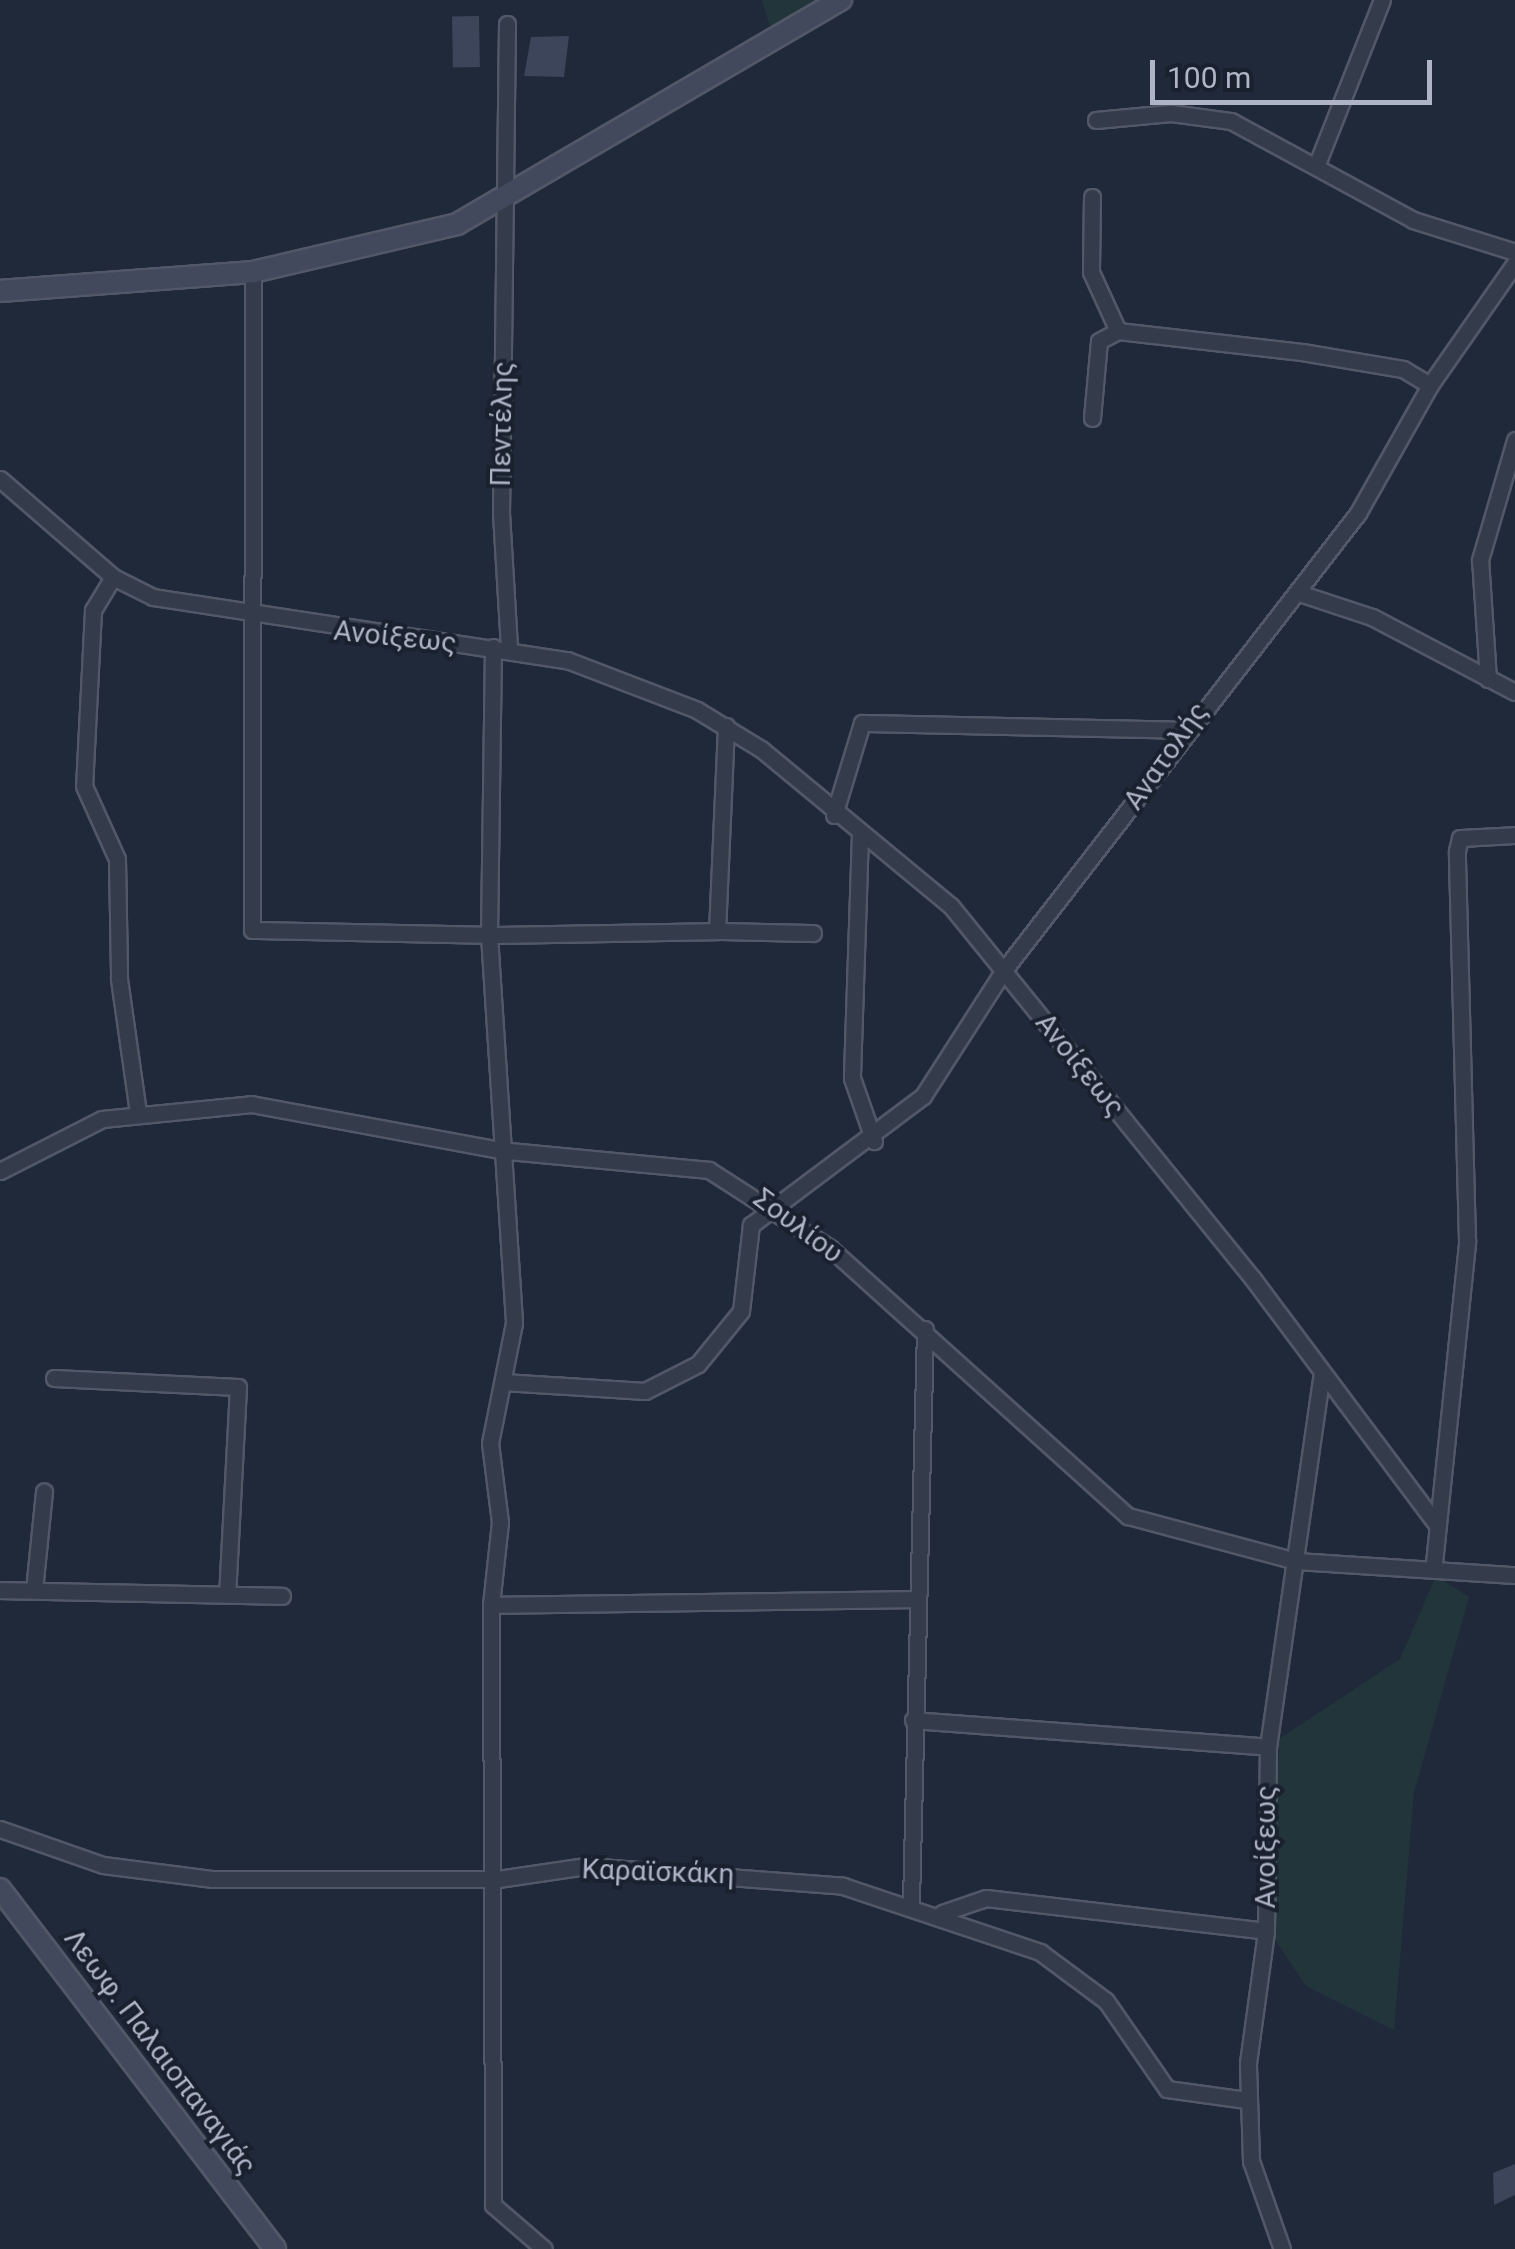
<!DOCTYPE html>
<meta charset="utf-8">
<style>
body{margin:0}
#map{position:relative;width:1515px;height:2249px;overflow:hidden;background:#20293a;font-family:Roboto,sans-serif}
div>[style]{position:absolute}
[style*='--x']{left:calc(var(--x)*1px);top:calc(var(--y)*1px);width:calc(var(--w)*1px);rotate:calc(var(--a)*1deg)}
.green>*{inset:0;background:#22353b}
.building>*{inset:0;background:#3c455a;transform-origin:0 0}
.roads{filter:drop-shadow(2px 0 #525867) drop-shadow(-2px 0 #525867) drop-shadow(0 2px #525867) drop-shadow(0 -2px #525867)}
.street>*{height:15px;margin:-7.5px;padding:0 7.5px;transform-origin:7.5px;border-radius:7.5px;background:#343b4a}
.secondary>*{height:20px;margin:-10px;padding:0 10px;transform-origin:10px;border-radius:10px;background:#42495d}
span{translate:-50% -50%;white-space:nowrap;text-align:center;line-height:1.15;-webkit-text-stroke:8px #19202e;paint-order:stroke}
.street-label{font-size:28px;color:#afb5c6}
.scale{position:absolute;left:1150px;top:60px;width:282px;height:45px;box-sizing:border-box;border:5px solid #afb5c6;border-top:0;padding-left:12px;font-size:30px;line-height:35px;white-space:nowrap;color:#afb5c6;-webkit-text-stroke:8px #19202e;paint-order:stroke}
</style>
<div id="map">
<div class="green">
<i style="clip-path:polygon(762px 0,831px 0,771px 30px)"></i>
<i style="clip-path:polygon(1436px 1576px,1469px 1597px,1414px 1793px,1394px 2030px,1306px 1986px,1274px 1938px,1279px 1739px,1400px 1659px)"></i>
</div>
<div class="building">
<i style="left:479px;top:16px;width:51px;height:27px;rotate:89deg"></i>
<i style="clip-path:polygon(569px 36px,564px 77px,524px 76px,531px 37px)"></i>
<i style="clip-path:polygon(1515px 2164px,1515px 2195px,1494px 2205px,1493px 2173px)"></i>
</div>
<div class="roads">
<div class="street">
<i style="--x:507;--y:24;--w:489;--a:90.7"></i>
<i style="--x:501;--y:513;--w:136;--a:86.6"></i>
<i style="--x:1096;--y:120;--w:75;--a:-5.3"></i>
<i style="--x:1171;--y:113;--w:61;--a:7.6"></i>
<i style="--x:1231;--y:121;--w:207;--a:28.5"></i>
<i style="--x:1413;--y:220;--w:107;--a:17.4"></i>
<i style="--x:1317;--y:164;--w:176;--a:-68.4"></i>
<i style="--x:1092;--y:197;--w:75;--a:90.8"></i>
<i style="--x:1091;--y:272;--w:65;--a:65.4"></i>
<i style="--x:1118;--y:331;--w:185;--a:6.5"></i>
<i style="--x:1302;--y:352;--w:102;--a:9.6"></i>
<i style="--x:1403;--y:369;--w:31;--a:31"></i>
<i style="--x:253;--y:272;--w:658;--a:90.09"></i>
<i style="--x:252;--y:930;--w:237;--a:1.2"></i>
<i style="--x:489;--y:935;--w:389;--a:86.3"></i>
<i style="--x:514;--y:1323;--w:122;--a:101.3"></i>
<i style="--x:490;--y:1443;--w:80;--a:82.8"></i>
<i style="--x:500;--y:1522;--w:83;--a:96.2"></i>
<i style="--x:491;--y:1605;--w:600;--a:89.81"></i>
<i style="--x:493;--y:2205;--w:67;--a:40.8"></i>
<i style="--x:1092;--y:418;--w:77;--a:-84.8"></i>
<i style="--x:1099;--y:341;--w:21;--a:-28"></i>
<i style="--x:0;--y:479;--w:150;--a:40.9"></i>
<i style="--x:113;--y:577;--w:45;--a:26.6"></i>
<i style="--x:153;--y:597;--w:419;--a:8.7"></i>
<i style="--x:567;--y:660;--w:139;--a:21"></i>
<i style="--x:697;--y:710;--w:75;--a:31.4"></i>
<i style="--x:761;--y:749;--w:246;--a:39.6"></i>
<i style="--x:951;--y:906;--w:480;--a:51"></i>
<i style="--x:1253;--y:1279;--w:306;--a:53.2"></i>
<i style="--x:113;--y:577;--w:39;--a:121"></i>
<i style="--x:93;--y:610;--w:176;--a:92.9"></i>
<i style="--x:84;--y:786;--w:80;--a:65.7"></i>
<i style="--x:117;--y:859;--w:120;--a:89"></i>
<i style="--x:119;--y:979;--w:135;--a:81.9"></i>
<i style="--x:1299;--y:593;--w:77;--a:18.2"></i>
<i style="--x:1372;--y:617;--w:161;--a:27.7"></i>
<i style="--x:493;--y:647;--w:288;--a:90.8"></i>
<i style="--x:489;--y:935;--w:228;--a:-1"></i>
<i style="--x:1488;--y:679;--w:119;--a:-93.8"></i>
<i style="--x:1480;--y:560;--w:125;--a:-73.7"></i>
<i style="--x:726;--y:726;--w:205;--a:92.5"></i>
<i style="--x:717;--y:931;--w:96;--a:1.2"></i>
<i style="--x:834;--y:815;--w:96;--a:-73.1"></i>
<i style="--x:862;--y:723;--w:323;--a:1.2"></i>
<i style="--x:860;--y:834;--w:244;--a:91.9"></i>
<i style="--x:852;--y:1078;--w:67;--a:70.8"></i>
<i style="--x:0;--y:1171;--w:114;--a:-27"></i>
<i style="--x:102;--y:1119;--w:150;--a:-5.7"></i>
<i style="--x:251;--y:1104;--w:251;--a:10.5"></i>
<i style="--x:498;--y:1150;--w:212;--a:5.4"></i>
<i style="--x:709;--y:1170;--w:144;--a:32.8"></i>
<i style="--x:830;--y:1248;--w:401;--a:42"></i>
<i style="--x:1128;--y:1516;--w:174;--a:15"></i>
<i style="--x:1296;--y:1561;--w:219;--a:3.7"></i>
<i style="--x:54;--y:1378;--w:184;--a:2.8"></i>
<i style="--x:238;--y:1387;--w:208;--a:93"></i>
<i style="--x:503;--y:1382;--w:142;--a:3.6"></i>
<i style="--x:645;--y:1391;--w:59;--a:-27"></i>
<i style="--x:698;--y:1364;--w:68;--a:-50.9"></i>
<i style="--x:741;--y:1311;--w:87;--a:-83.4"></i>
<i style="--x:751;--y:1225;--w:215;--a:-36.9"></i>
<i style="--x:923;--y:1096;--w:150;--a:-57.3"></i>
<i style="--x:1004;--y:970;--w:578;--a:-52.24"></i>
<i style="--x:1358;--y:513;--w:147;--a:-60.6"></i>
<i style="--x:1430;--y:385;--w:149;--a:-55.1"></i>
<i style="--x:1434;--y:1563;--w:324;--a:-84.1"></i>
<i style="--x:1467;--y:1241;--w:390;--a:-91.5"></i>
<i style="--x:1457;--y:851;--w:13;--a:-77"></i>
<i style="--x:1460;--y:838;--w:55;--a:-3.1"></i>
<i style="--x:0;--y:1590;--w:282;--a:1.2"></i>
<i style="--x:34;--y:1590;--w:99;--a:-84.2"></i>
<i style="--x:491;--y:1605;--w:422;--a:-0.8"></i>
<i style="--x:913;--y:1720;--w:356;--a:4.3"></i>
<i style="--x:0;--y:1829;--w:109;--a:19.3"></i>
<i style="--x:103;--y:1865;--w:111;--a:7.3"></i>
<i style="--x:213;--y:1879;--w:285;--a:0"></i>
<i style="--x:498;--y:1879;--w:89;--a:-8.4"></i>
<i style="--x:586;--y:1866;--w:258;--a:4.4"></i>
<i style="--x:843;--y:1886;--w:208;--a:18.5"></i>
<i style="--x:1040;--y:1952;--w:82;--a:36.6"></i>
<i style="--x:1106;--y:2001;--w:107;--a:55.3"></i>
<i style="--x:1167;--y:2089;--w:80;--a:7.9"></i>
<i style="--x:911;--y:1902;--w:573;--a:-88.6"></i>
<i style="--x:942;--y:1913;--w:46;--a:-18.8"></i>
<i style="--x:986;--y:1898;--w:282;--a:6.7"></i>
<i style="--x:1282;--y:2249;--w:93;--a:-109.4"></i>
<i style="--x:1251;--y:2161;--w:98;--a:-91.8"></i>
<i style="--x:1248;--y:2063;--w:133;--a:-82.2"></i>
<i style="--x:1266;--y:1931;--w:184;--a:-89.4"></i>
<i style="--x:1268;--y:1747;--w:377;--a:-81.8"></i>
</div>
<div class="secondary">
<i style="--x:0;--y:291;--w:254;--a:-4.3"></i>
<i style="--x:253;--y:272;--w:210;--a:-13.2"></i>
<i style="--x:457;--y:224;--w:445;--a:-30.3"></i>
<i style="--x:0;--y:1889;--w:453;--a:52.6"></i>
</div>
</div>
<div class="street-label">
<span style="left:502px;top:424px;rotate:-89deg">Πεντέλης</span>
<span style="left:395px;top:637px;rotate:6deg">Ανοίξεως</span>
<span style="left:1166px;top:756px;rotate:-55deg">Ανατολής</span>
<span style="left:1080px;top:1065px;rotate:51deg">Ανοίξεως</span>
<span style="left:798px;top:1226px;rotate:37deg">Σουλίου</span>
<span style="left:1266px;top:1847px;rotate:-90deg">Ανοίξεως</span>
<span style="left:658px;top:1872px;rotate:2deg">Καραϊσκάκη</span>
<span style="left:160px;top:2052px;rotate:53deg">Λεωφ. Παλαιοπαναγιάς</span>
</div>
<div class="scale">100 m</div>
</div>
